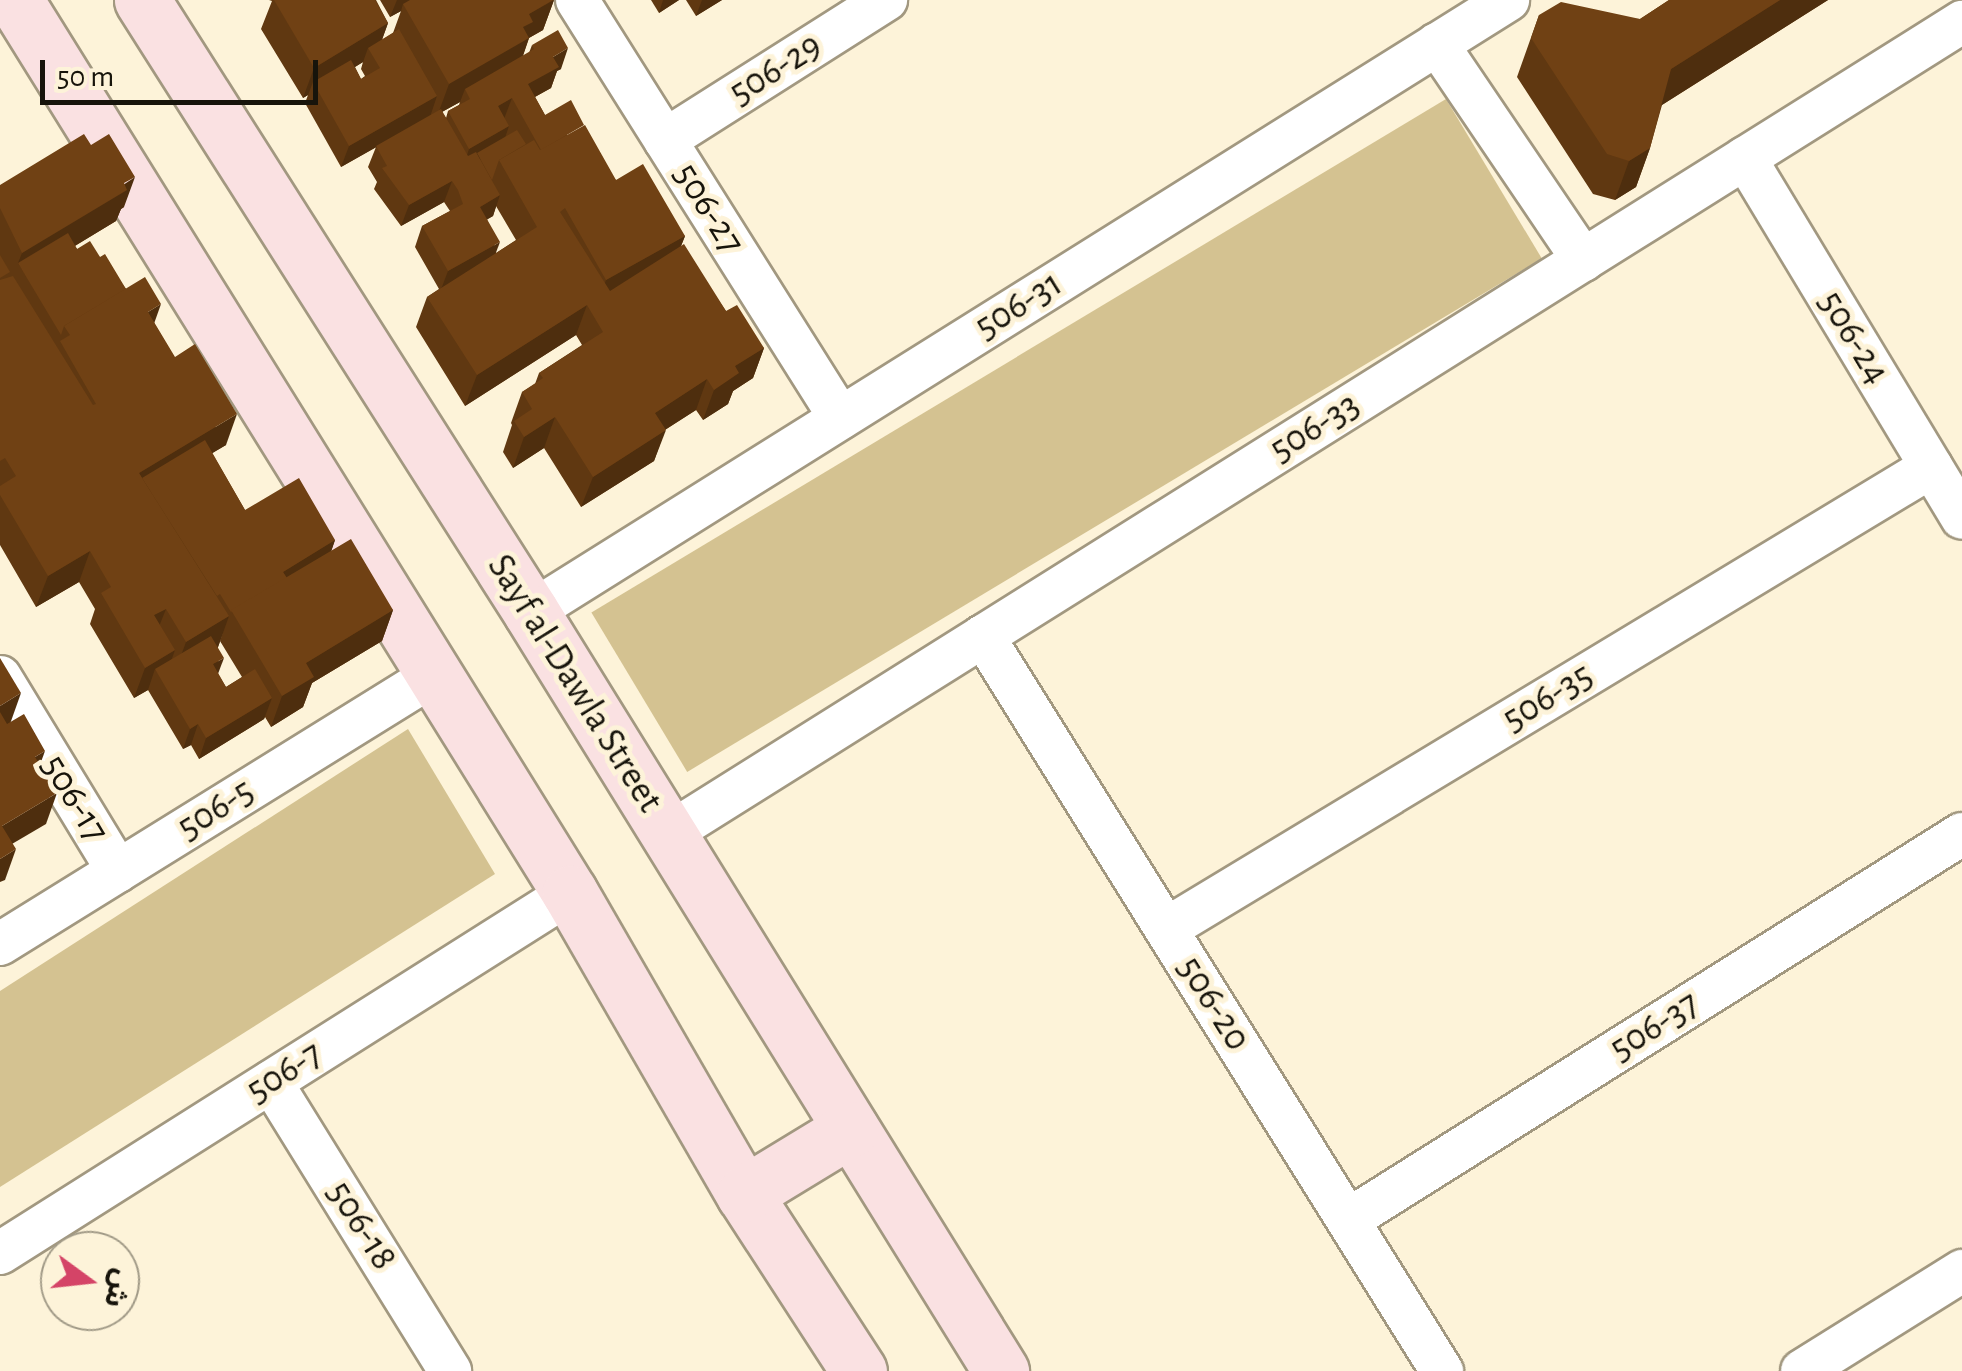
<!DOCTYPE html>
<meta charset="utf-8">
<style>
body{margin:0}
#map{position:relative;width:1962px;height:1371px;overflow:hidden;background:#fdf3d9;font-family:"Alegreya Sans","Noto Sans Arabic",sans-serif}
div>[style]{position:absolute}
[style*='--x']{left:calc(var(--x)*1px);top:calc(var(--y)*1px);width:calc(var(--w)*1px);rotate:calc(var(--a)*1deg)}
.green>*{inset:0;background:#d4c291;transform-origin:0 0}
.roads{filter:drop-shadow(2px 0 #a29880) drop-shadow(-2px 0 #a29880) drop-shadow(0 2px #a29880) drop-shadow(0 -2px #a29880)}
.street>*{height:42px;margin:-21px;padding:0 21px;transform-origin:21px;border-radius:21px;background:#fff}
.secondary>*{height:55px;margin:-27.5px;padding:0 27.5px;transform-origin:27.5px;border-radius:27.5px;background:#fae1e2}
.wall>*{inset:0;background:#603811}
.shaded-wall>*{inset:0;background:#4e2e0e}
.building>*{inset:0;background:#704114}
span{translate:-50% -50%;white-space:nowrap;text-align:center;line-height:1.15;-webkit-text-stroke:10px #fdf3d9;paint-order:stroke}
.street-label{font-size:38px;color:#17140b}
.north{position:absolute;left:40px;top:1231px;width:100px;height:100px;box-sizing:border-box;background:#fdf3d9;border:2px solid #a19a87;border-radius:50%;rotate:105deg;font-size:28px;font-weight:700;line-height:40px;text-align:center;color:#17140b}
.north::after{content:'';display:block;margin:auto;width:35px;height:45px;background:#d44467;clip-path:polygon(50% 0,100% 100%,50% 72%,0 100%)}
.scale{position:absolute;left:40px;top:60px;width:278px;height:45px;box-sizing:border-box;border:5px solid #17140b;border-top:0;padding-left:12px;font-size:30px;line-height:35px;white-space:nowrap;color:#17140b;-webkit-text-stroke:8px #fdf3d9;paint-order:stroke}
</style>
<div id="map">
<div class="green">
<i style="left:1446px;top:99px;width:186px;height:997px;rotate:59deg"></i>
<i style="clip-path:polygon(408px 729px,495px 874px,0 1187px,0 991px)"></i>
</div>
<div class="roads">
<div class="street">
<i style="--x:577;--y:0;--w:494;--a:57.8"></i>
<i style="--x:1437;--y:44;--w:261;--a:55.9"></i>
<i style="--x:665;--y:140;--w:262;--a:-32.4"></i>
<i style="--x:1745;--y:158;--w:420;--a:58.9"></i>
<i style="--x:531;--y:612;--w:1153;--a:-32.06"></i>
<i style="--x:983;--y:636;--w:867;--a:58.02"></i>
<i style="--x:0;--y:677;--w:227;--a:58.7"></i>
<i style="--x:668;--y:834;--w:1528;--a:-32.11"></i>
<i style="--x:1166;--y:929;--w:894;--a:-31.13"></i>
<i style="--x:0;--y:944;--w:508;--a:-31.81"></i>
<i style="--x:271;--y:1082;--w:340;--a:58.2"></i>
<i style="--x:1348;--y:1220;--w:725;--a:-32.16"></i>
<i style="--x:0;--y:1253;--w:674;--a:-32.28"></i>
<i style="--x:1802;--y:1371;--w:189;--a:-32"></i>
</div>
<div class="secondary">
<i style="--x:15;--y:0;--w:1051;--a:58.14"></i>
<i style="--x:570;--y:893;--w:348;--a:60"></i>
<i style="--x:744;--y:1194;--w:211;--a:57"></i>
<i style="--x:142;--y:0;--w:725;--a:57.56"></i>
<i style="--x:531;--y:612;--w:893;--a:58.23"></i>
<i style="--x:744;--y:1194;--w:125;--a:-31.3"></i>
</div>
</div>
<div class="wall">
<i style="clip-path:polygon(evenodd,269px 0,376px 0,388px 23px,382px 40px,393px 33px,401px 11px,390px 17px,380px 0,554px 0,543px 30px,529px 38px,523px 56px,529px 53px,532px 45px,561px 69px,557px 71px,551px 88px,535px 97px,545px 115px,616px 180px,685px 236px,681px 246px,726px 311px,764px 348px,753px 378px,733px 391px,728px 404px,703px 420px,696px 410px,665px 430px,654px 461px,581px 507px,544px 448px,513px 468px,503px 452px,512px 425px,511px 423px,522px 392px,535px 384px,539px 373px,582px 345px,576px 335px,465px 406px,416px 327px,427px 297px,439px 289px,415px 247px,422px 226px,450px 211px,444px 202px,401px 226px,374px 189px,377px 182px,368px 167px,376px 147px,341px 167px,305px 103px,308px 95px,303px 98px,261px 29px,272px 1px,269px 0,363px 62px,361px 69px,365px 76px,361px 79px,355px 67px,363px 62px,269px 0,460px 102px,459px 105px,448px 111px,446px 118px,442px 112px,460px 102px,269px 0,496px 206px,516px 240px,496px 253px,487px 219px,493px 216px,496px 206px)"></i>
<i style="clip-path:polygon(651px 0,679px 0,659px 13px)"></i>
<i style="clip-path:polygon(686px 0,722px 0,696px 16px)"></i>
<i style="clip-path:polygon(1669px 0,1828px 0,1662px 105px,1650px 148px,1636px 187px,1615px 200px,1593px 194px,1517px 77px,1539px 15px,1640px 19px)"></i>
<i style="clip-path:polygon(evenodd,0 185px,124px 207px,121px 209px,116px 221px,75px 246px,77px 249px,100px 257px,154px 323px,226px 445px,212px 453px,245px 510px,335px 540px,331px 551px,393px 610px,382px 641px,312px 683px,303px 707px,271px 727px,265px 717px,264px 719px,199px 759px,191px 745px,183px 749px,148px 690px,134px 698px,90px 624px,95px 609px,79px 582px,36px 607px,0 545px,0 185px,223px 633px,220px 641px,242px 677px,226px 687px,218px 674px,218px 647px,223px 633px)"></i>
</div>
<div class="shaded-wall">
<i style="clip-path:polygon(397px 0,418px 0,403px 4px,401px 11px,390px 17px)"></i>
<i style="clip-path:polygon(554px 0,543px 30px,527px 39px,529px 38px,518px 69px,465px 89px,460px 102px,438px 114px,449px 84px,529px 14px)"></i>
<i style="clip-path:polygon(663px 0,679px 0,659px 13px)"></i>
<i style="clip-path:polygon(702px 0,722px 0,696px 16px)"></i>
<i style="clip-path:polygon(1780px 0,1828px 0,1657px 108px,1671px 69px)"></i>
<i style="clip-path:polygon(388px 23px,377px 53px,368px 48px,363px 62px,317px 90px,313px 82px,308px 95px,303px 98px,314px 68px)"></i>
<i style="clip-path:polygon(568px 48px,561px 69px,557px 71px,551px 88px,520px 105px,528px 84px,553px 57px)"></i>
<i style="clip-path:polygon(437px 96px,430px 117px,341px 167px,349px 146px)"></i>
<i style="clip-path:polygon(512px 98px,504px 119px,498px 106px)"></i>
<i style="clip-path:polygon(509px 126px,502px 147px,462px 170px,469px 149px)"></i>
<i style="clip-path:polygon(1650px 148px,1636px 187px,1615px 200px,1629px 161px)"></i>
<i style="clip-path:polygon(135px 177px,124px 207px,121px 209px,116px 221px,26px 275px,18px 263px,22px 253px)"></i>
<i style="clip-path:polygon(452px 181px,444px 202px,401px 226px,409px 205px)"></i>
<i style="clip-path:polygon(500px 195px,493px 216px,473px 228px,480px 207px)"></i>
<i style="clip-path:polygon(685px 236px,673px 266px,595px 311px,606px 280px)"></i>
<i style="clip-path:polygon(500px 242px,492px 263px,440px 292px,448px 271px)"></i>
<i style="clip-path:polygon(161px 304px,150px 335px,148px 312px)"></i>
<i style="clip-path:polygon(587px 305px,576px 335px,465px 406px,477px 375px)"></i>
<i style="clip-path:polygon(764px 348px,753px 378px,733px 391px,728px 404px,703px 420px,714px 390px,735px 366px)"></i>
<i style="clip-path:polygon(707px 379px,696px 410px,644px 443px,655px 413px)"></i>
<i style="clip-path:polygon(237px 414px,226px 445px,149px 491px,139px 473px)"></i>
<i style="clip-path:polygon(555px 417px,544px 448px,513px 468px,524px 437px)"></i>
<i style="clip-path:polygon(666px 430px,654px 461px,581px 507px,593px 477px)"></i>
<i style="clip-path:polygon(335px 540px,328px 561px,290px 584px,283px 572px)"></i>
<i style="clip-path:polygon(90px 551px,79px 582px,36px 607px,48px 576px)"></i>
<i style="clip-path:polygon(166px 609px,154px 639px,154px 615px)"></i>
<i style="clip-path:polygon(393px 610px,382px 641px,312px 683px,303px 707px,271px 727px,282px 696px,306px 663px)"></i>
<i style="clip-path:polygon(229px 616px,218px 647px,175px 672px,186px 642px)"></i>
<i style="clip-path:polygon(175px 650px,164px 681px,155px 669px,148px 690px,134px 698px,145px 668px)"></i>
<i style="clip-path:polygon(224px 658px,216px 679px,213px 664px)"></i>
<i style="clip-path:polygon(21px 693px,10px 724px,0 730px,0 706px)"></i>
<i style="clip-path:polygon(272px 698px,264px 719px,199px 759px,206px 738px)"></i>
<i style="clip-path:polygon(198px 724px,191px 745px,183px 749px,190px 729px)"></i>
<i style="clip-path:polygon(45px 751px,34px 781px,35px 757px)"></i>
<i style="clip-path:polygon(57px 793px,46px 824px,0 851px,2px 826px)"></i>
<i style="clip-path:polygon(16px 849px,5px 880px,0 882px,0 859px)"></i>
</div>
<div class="building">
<i style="clip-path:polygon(274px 0,375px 0,388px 23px,314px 68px)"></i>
<i style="clip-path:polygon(410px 0,553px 0,529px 14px,533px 22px,523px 27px,529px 38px,449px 84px,403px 4px)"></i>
<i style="clip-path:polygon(1669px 0,1780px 0,1671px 69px,1650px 148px,1629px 161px,1607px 154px,1531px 38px,1539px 15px,1561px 2px,1640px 19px)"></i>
<i style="clip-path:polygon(399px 29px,437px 96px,349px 146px,313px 82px,351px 60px,361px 79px,380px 68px,368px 48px)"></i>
<i style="clip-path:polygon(558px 30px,568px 48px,553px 57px,559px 67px,528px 84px,545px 115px,571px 100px,584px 125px,541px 150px,512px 98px,498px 106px,509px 126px,469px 149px,448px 111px,470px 99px,465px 89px,534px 49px,532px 45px)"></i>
<i style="clip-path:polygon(441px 109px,468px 156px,476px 152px,500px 195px,480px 207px,500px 242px,448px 271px,422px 226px,463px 204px,458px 190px,452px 181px,409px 205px,382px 168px,387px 166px,376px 146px)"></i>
<i style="clip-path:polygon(585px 125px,616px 180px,643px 164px,685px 236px,606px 280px,565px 208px,560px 212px,610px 291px,684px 244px,726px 311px,737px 305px,764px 348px,735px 366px,739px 373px,714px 390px,707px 379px,655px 413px,666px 430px,593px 477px,555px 417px,524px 437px,514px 421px,532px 409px,522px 392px,543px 378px,539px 373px,603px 332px,587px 305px,477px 375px,427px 297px,537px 227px,499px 160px,534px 140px,540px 150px)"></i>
<i style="clip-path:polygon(517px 130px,526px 144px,499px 160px,492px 180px,477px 153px)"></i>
<i style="clip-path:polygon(84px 134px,91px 145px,109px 134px,135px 177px,124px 183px,127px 190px,22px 253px,0 208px,0 185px)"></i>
<i style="clip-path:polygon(68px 233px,77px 249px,90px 241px,100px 257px,105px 254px,126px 289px,64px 326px,61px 335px,18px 263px)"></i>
<i style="clip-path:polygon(0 255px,10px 272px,0 278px)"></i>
<i style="clip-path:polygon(13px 276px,93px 405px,96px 404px,60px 341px,70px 335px,64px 326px,145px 277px,161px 304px,148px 312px,175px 357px,195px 344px,237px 414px,139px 473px,229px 616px,186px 642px,166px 609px,154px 615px,175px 650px,145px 668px,101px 593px,111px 587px,90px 551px,48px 576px,0 495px,0 486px,16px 476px,5px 458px,0 461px,0 280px)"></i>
<i style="clip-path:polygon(205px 440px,245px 510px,299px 478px,335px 540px,283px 572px,287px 578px,231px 612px,220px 594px,217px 596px,142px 478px)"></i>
<i style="clip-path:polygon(351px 539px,393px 610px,306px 663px,314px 677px,282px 696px,231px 610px)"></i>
<i style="clip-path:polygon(211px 636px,224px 658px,213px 664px,226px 687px,255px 669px,272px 698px,206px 738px,198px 724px,190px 729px,155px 669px)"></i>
<i style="clip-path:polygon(0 658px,21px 693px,0 706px)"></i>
<i style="clip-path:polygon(0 712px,7px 724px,24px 714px,45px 751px,35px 757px,57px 793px,2px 826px,16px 849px,0 859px)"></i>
</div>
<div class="street-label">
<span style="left:776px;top:70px;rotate:-32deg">506-29</span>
<span style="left:708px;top:209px;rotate:58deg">506-27</span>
<span style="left:1019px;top:306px;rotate:-32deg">506-31</span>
<span style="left:1853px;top:338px;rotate:59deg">506-24</span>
<span style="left:1315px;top:428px;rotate:-32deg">506-33</span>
<span style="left:574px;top:684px;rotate:58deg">Sayf al-Dawla Street</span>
<span style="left:1548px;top:698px;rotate:-31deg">506-35</span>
<span style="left:74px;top:799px;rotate:59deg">506-17</span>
<span style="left:216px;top:810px;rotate:-32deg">506-5</span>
<span style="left:1213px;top:1004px;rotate:58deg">506-20</span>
<span style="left:1655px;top:1027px;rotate:-32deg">506-37</span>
<span style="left:285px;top:1073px;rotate:-32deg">506-7</span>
<span style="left:361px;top:1226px;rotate:58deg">506-18</span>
</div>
<div class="north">ش</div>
<div class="scale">50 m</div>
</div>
